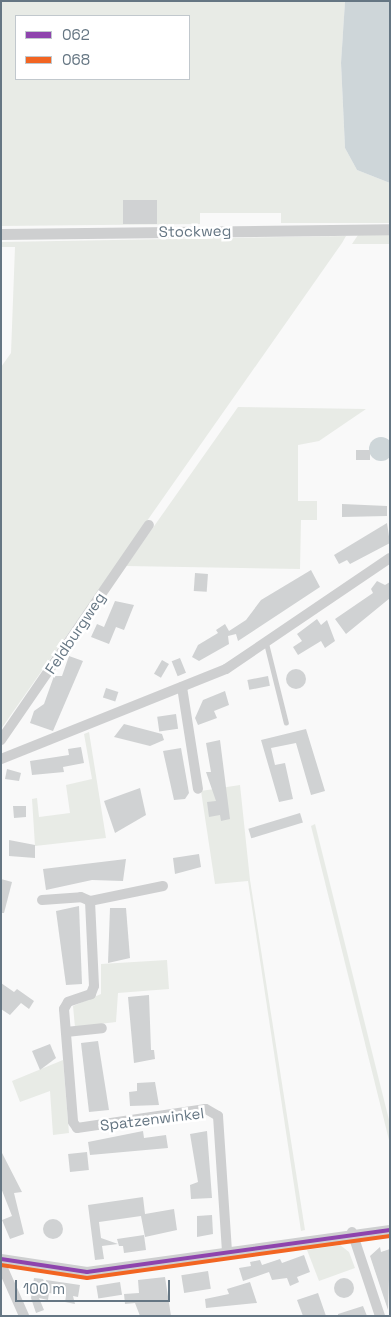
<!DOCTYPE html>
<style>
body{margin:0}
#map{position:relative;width:391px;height:1317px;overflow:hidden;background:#f9f9f9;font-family:"Space Grotesk",sans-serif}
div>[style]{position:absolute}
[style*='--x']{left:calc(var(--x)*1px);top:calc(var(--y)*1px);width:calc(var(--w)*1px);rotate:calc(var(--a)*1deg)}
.green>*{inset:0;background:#e8ebe6}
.water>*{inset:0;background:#ced6d9}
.round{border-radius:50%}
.building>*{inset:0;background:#d0d2d3;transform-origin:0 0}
.service>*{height:5px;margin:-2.5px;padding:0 2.5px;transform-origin:2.5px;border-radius:2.5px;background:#cecfd0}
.minor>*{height:10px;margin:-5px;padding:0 5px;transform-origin:5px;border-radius:5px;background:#cecfd0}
.tertiary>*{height:11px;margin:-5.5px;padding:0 5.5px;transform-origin:5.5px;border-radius:5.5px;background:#cecfd0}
.bus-1>*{height:4px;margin:-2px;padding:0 2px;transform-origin:2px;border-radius:2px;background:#8e44ad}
.bus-2>*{height:4px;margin:-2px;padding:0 2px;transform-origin:2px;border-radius:2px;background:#f26522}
span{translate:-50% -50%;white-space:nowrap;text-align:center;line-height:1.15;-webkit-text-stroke:5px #fff;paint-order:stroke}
.street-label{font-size:15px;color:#657683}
.frame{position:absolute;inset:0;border:2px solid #657683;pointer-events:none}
.legend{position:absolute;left:15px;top:15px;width:175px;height:65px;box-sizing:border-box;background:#fff;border:1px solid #c1c8cd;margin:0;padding:6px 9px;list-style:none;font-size:15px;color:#657683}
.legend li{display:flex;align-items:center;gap:10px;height:25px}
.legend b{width:25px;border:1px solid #c1c8cd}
.scale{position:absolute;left:15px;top:1280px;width:155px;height:22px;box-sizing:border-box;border:2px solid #657683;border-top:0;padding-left:6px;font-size:15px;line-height:18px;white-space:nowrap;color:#657683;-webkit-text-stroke:4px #fff;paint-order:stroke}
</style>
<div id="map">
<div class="green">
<i style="clip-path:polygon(evenodd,1px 1px,345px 1px,341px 63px,345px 148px,357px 170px,390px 183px,390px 223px,281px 223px,281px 213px,200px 213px,200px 224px,1px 226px,1px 1px,16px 16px,189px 16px,189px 79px,16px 79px,16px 16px)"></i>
<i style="clip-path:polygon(358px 235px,390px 235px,390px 244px,352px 244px)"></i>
<i style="clip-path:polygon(346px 236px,342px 243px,1px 729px,1px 367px,11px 353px,15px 247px,1px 247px,1px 242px)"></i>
<i style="clip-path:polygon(238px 407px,366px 409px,319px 441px,298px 445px,298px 501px,317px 501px,317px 520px,301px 520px,300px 569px,126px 566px)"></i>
<i style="clip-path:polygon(89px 732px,106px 838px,35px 846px,32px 799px,37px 798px,39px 817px,70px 813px,66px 785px,92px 779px,84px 734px)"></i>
<i style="clip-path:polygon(240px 785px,250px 880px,305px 1230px,301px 1231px,248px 881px,215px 884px,201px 791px)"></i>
<i style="clip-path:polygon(315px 824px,390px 1124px,390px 1144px,311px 826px)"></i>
<i style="clip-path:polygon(167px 960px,169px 989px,118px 993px,116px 1022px,75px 1027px,73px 1006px,101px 994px,101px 964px)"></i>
<i style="clip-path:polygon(63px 1060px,69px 1133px,53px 1135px,50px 1091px,20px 1102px,12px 1081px)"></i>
<i style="clip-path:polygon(340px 1245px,349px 1252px,355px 1268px,319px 1281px,307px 1250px)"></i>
</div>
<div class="water">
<i style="clip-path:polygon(345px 1px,390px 1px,390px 183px,357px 170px,345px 148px,341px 63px)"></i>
<i class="round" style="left:369px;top:437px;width:24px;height:24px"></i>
</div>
<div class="building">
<i style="left:123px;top:200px;width:34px;height:24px"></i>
<i style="left:356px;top:450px;width:14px;height:10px"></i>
<i style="clip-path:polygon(342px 504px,387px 506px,387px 516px,342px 517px)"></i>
<i style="clip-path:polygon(387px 523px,390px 543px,350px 564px,347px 560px,339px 564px,334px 555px)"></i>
<i style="clip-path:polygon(311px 570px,320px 587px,238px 641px,236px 634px,228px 636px,229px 644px,199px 661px,192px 657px,198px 645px,218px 633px,216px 630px,225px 624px,229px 631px,246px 620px,261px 600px)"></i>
<i style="left:195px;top:573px;width:13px;height:18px;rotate:4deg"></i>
<i style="clip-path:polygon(377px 581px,385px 585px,390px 582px,390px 598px,346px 634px,335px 619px,373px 593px,371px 589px)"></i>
<i style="clip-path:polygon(115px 601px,134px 605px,124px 630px,116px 627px,109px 644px,91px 637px,97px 624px,104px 627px)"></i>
<i style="clip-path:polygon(317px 619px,321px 625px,327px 620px,335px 641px,325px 648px,321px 641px,298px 655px,293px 647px,302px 641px,297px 634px)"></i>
<i style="clip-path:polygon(69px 656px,83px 661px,53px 731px,30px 723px,34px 711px,44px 704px,54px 676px,62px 676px)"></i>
<i style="left:180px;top:658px;width:16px;height:9px;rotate:68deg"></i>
<i style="left:162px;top:660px;width:8px;height:16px;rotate:30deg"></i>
<i class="round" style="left:286px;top:669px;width:20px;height:20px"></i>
<i style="left:268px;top:676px;width:10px;height:21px;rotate:79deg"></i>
<i style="left:106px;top:688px;width:13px;height:10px;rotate:18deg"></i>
<i style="clip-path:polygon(225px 691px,229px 705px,214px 711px,217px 718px,198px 725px,195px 718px,203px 700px)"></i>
<i style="left:176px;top:714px;width:15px;height:19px;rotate:82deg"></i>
<i style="clip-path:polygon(124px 724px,162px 734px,164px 740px,150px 746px,114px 737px)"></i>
<i style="clip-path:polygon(306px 729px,325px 791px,311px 795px,296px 743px,271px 748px,275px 765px,285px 763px,293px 799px,279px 802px,261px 740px)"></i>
<i style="clip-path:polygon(220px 740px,230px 819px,221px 821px,220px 815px,209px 817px,207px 802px,216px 801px,206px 772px,211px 772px,206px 743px)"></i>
<i style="clip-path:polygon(81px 747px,84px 763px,63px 767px,64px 772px,32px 775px,30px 761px,69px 755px,68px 749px)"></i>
<i style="clip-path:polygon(181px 748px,189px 793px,185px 799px,174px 800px,163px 751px)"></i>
<i style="clip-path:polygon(7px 769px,21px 773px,19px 781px,5px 779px)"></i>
<i style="clip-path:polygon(140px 788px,146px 815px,115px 833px,104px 801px)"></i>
<i style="clip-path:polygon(13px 806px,26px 806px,26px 817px,14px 818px)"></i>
<i style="left:300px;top:813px;width:10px;height:54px;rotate:73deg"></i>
<i style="clip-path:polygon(9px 840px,35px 845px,35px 858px,9px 856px)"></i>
<i style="clip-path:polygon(199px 854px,201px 867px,175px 874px,173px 858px)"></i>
<i style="clip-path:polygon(126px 859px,123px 881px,92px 880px,46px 890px,43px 869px)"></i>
<i style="clip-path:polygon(1px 879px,12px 882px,4px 913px,1px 913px)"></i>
<i style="clip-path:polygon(79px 906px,82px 984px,66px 985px,56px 911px)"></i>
<i style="clip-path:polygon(110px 908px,126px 908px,130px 958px,108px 963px)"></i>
<i style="clip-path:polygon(1px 983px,14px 992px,17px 989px,34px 1001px,29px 1009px,21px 1003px,10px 1015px,1px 1009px)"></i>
<i style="clip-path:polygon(149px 995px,151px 1050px,154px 1050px,155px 1059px,134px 1063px,128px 997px)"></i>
<i style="clip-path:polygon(98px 1041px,109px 1110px,89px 1112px,81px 1043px)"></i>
<i style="clip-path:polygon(50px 1044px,56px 1058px,40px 1070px,32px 1051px)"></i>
<i style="clip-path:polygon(155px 1082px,159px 1105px,130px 1106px,129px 1092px,137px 1091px,137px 1083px)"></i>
<i style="clip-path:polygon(143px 1131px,144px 1138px,166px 1135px,168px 1148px,90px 1155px,88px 1142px)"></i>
<i style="clip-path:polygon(207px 1131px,212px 1198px,191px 1199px,190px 1185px,198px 1182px,190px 1134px)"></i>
<i style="clip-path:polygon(1px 1151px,22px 1192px,14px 1193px,24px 1234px,10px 1239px,2px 1220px,12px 1216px,1px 1188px)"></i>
<i style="left:87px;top:1152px;width:18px;height:19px;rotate:84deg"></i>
<i style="clip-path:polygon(143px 1197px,145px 1214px,174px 1209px,177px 1230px,145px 1237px,141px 1216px,99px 1222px,101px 1238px,118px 1244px,102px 1246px,104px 1259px,95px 1260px,88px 1205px)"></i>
<i style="clip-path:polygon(212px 1215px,213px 1234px,197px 1237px,197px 1216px)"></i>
<i class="round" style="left:43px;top:1219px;width:20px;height:20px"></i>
<i style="clip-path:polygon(144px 1235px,146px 1250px,124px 1253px,123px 1246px,119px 1246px,117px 1239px)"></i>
<i style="clip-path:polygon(380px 1247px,381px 1252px,390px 1249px,388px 1310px,370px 1256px)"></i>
<i style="clip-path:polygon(304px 1255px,310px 1272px,297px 1277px,299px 1282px,290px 1286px,287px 1278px,272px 1280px,269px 1272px,243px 1281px,239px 1268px,251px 1266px,250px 1262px,260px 1260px,262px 1265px,280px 1259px,282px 1263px)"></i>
<i style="left:208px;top:1271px;width:18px;height:27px;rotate:81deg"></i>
<i style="clip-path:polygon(165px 1277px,171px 1316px,140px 1316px,135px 1303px,125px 1304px,124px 1294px,139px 1293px,138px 1280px)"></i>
<i style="clip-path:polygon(34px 1278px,43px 1279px,47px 1289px,46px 1280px,80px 1285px,78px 1297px,73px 1296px,75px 1304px,65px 1302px,66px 1296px,49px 1293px,48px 1300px,39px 1298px,44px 1310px,36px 1313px,31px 1298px)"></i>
<i class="round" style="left:334px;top:1278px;width:20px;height:20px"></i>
<i style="left:120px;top:1282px;width:13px;height:24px;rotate:81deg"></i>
<i style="clip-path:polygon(250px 1282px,257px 1303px,206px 1308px,205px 1299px,229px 1294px,227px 1289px)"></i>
<i style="clip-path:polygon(318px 1293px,326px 1316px,303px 1316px,297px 1300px)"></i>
<i style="clip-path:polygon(363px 1306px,367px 1316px,338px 1316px,338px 1314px)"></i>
</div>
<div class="service">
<i style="--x:266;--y:643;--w:82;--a:76"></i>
</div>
<div class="minor">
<i style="--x:182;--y:687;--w:103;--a:81.1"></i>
<i style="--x:1;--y:740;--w:261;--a:-55.5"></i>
<i style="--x:1;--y:759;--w:242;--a:-21.8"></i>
<i style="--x:226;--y:669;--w:198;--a:-34.1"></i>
<i style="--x:163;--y:886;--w:75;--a:168.4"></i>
<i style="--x:90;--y:901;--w:85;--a:87.3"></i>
<i style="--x:94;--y:986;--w:9;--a:111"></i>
<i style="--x:91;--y:994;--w:24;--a:161"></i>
<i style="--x:68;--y:1002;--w:8;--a:120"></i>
<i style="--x:64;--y:1009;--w:113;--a:85.4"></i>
<i style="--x:73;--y:1122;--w:7;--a:56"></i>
<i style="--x:77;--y:1128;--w:130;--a:-8.4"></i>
<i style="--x:206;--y:1109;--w:14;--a:30"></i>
<i style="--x:218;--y:1116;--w:135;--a:86.2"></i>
<i style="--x:42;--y:900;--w:39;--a:-4"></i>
<i style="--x:81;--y:897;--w:10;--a:24"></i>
<i style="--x:66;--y:1032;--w:36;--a:-6"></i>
<i style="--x:352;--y:1232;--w:89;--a:71.6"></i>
<i style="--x:1;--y:1259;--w:87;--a:8.6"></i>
<i style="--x:87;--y:1272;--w:306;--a:-7.9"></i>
<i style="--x:1;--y:1264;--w:57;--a:66.1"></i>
</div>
<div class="tertiary">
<i style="--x:1;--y:234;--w:389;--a:-0.7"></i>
</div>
<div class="bus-1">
<i style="--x:1;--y:1259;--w:87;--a:8.6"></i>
<i style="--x:87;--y:1272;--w:306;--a:-7.9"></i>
</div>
<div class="bus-2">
<i style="--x:1;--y:1265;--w:87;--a:8.6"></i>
<i style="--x:87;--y:1278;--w:306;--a:-7.9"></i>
</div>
<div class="street-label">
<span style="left:195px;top:231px;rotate:-1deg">Stockweg</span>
<span style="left:75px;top:633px;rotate:-56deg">Feldburgweg</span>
<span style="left:152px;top:1119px;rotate:-7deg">Spatzenwinkel</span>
</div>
<div class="frame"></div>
<ul class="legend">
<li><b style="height:6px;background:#8e44ad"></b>062</li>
<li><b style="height:6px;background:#f26522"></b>068</li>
</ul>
<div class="scale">100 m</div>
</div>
